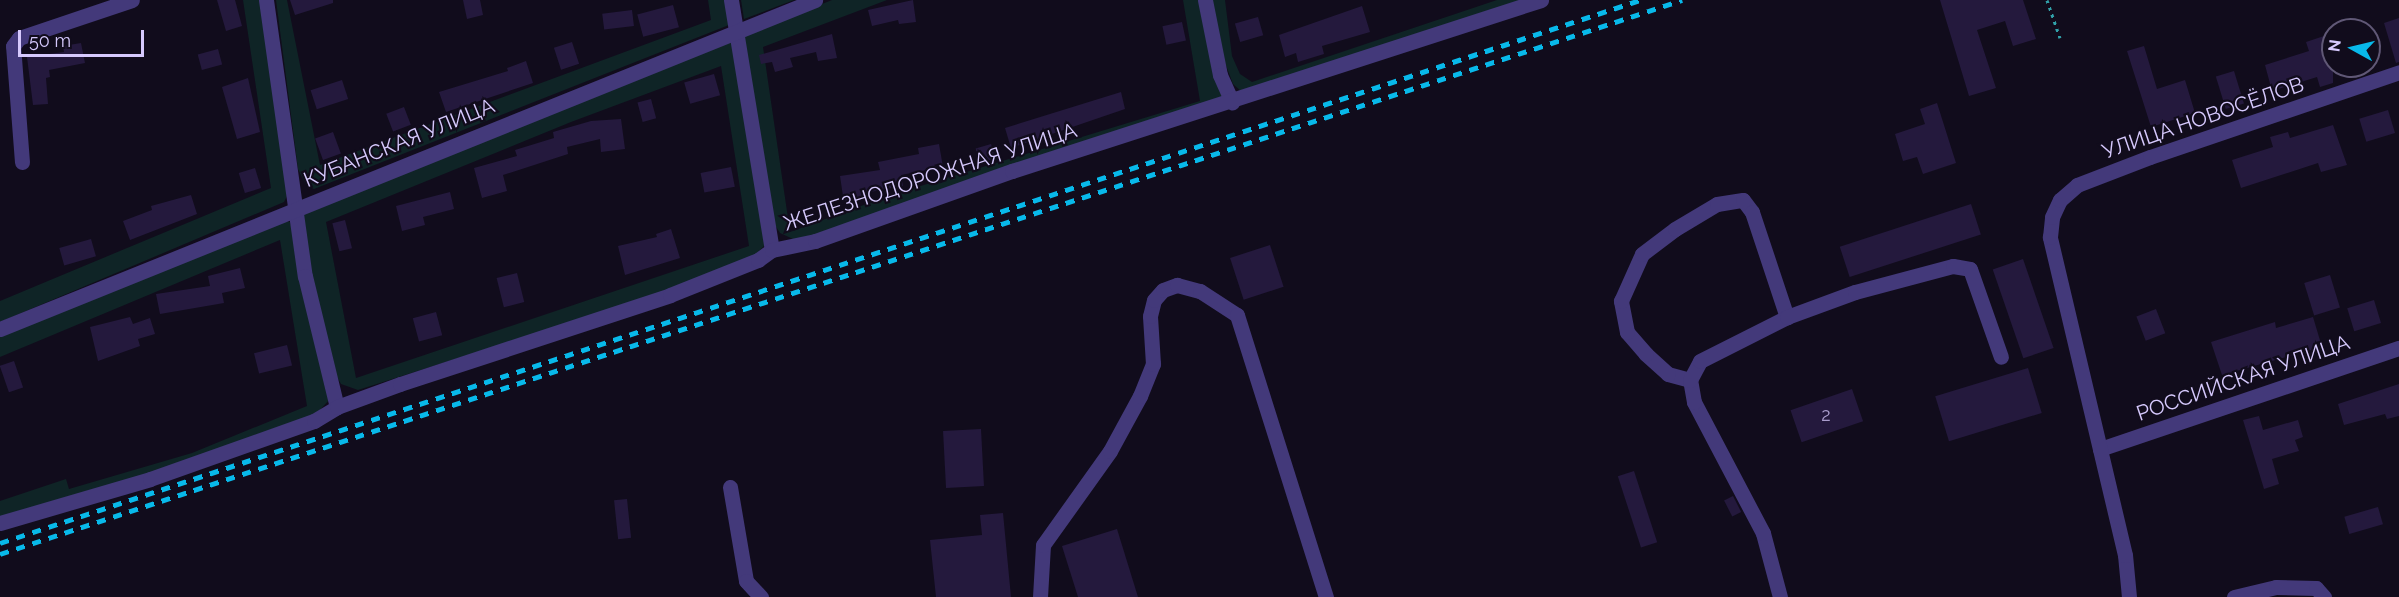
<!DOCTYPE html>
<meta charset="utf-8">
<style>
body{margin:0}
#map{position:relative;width:2399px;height:597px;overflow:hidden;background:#110c1c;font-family:Raleway,sans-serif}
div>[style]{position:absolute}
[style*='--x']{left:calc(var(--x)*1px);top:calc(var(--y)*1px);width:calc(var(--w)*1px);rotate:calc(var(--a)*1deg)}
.green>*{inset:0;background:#0f2426}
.building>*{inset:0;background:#24193d;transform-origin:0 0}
.path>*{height:3px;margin-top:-1.5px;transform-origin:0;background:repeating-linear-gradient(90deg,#31a2aa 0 3px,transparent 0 7.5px)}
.minor>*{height:15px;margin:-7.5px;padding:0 7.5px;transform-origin:7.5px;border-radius:7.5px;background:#43397a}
.rail>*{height:4.5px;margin-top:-2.25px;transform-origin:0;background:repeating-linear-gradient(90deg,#08b9ea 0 9px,transparent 0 17px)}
span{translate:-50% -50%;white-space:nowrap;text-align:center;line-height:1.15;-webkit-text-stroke:4.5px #110c1c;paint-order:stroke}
.number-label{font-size:18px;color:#aa9dcd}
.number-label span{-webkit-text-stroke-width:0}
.street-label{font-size:21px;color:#d6c9fd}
.north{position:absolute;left:2321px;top:18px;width:60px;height:60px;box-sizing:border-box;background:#110c1c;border:2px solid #605876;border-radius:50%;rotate:278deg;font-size:16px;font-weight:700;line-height:24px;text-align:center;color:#d6c9fd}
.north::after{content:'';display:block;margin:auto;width:21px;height:27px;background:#08b9ea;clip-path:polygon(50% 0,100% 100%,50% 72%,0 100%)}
.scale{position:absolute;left:18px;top:30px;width:126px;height:27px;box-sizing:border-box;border:3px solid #d6c9fd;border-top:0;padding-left:8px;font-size:18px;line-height:21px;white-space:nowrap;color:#d6c9fd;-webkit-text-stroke:4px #110c1c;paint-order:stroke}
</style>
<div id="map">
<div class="green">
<i style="clip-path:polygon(243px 0,261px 0,290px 190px,284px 202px,0 322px,0 301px,271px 188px)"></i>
<i style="clip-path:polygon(276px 0,287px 0,320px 165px,711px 20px,708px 0,725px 0,729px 25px,314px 189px,306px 185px,298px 169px)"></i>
<i style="clip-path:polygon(741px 0,794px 0,744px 19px)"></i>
<i style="clip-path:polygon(832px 0,887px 0,763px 47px,790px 232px,891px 195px,1200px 101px,1183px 0,1201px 0,1222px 97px,807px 239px,793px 239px,780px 233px,773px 222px,742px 36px)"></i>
<i style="clip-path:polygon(1211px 0,1225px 0,1232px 56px,1240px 74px,1252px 82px,1497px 0,1525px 0,1242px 92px,1233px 84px,1224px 60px)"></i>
<i style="clip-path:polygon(evenodd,734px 40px,765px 245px,752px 258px,662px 293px,358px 390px,341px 384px,331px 366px,310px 269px,302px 221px,305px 212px,734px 40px,721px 66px,749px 246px,356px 378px,326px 222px,571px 122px,721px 66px)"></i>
<i style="clip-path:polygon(280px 221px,290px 222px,295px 239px,330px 399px,319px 411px,272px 434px,0 523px,0 501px,66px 479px,69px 489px,192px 453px,307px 406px,280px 240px,0 357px,0 336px)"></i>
</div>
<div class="building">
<i style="clip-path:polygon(217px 0,235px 0,242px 26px,226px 31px)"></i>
<i style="clip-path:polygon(290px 0,333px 0,333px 3px,295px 15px)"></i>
<i style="clip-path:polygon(463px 0,480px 0,483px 15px,467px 19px)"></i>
<i style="clip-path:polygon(913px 0,916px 22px,899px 24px,898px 20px,872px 26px,868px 10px)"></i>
<i style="clip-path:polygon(1940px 0,2023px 0,2036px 39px,2013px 46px,2005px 21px,1977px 30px,1996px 88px,1969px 96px)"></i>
<i style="left:673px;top:5px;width:23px;height:37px;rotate:75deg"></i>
<i style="clip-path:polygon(1362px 6px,1370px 32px,1322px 46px,1324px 54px,1298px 62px,1296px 53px,1285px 57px,1279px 35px)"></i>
<i style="left:632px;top:10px;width:16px;height:30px;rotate:83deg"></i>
<i style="left:1258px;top:17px;width:19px;height:24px;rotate:74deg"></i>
<i style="clip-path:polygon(2399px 18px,2399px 62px,2396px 63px,2384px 23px)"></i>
<i style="left:1182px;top:22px;width:19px;height:20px;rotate:78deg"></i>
<i style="clip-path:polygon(2333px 33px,2333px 83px,2320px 87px,2317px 77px,2272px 91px,2265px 65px,2309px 51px,2306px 42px)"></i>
<i style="clip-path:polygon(832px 34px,837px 58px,818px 61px,816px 52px,790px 58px,793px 67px,775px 72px,772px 62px,761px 64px,759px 55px)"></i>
<i style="left:572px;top:42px;width:23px;height:19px;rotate:72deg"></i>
<i style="clip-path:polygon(81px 43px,85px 63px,49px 70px,50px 77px,46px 78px,48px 104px,33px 105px,27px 57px,64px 52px,63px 46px)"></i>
<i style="clip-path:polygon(2144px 46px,2157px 89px,2185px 80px,2195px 113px,2151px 127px,2127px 51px)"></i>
<i style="left:218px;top:49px;width:16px;height:21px;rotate:75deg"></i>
<i style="clip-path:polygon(526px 61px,533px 83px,446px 112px,439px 92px,508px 71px,507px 68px)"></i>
<i style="left:2234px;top:71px;width:34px;height:19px;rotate:73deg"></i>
<i style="left:714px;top:74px;width:22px;height:31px;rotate:74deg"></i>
<i style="clip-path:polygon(248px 78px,260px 132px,237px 139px,222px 87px)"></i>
<i style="left:342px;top:80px;width:20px;height:33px;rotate:72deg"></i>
<i style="clip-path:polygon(1121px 92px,1125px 109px,1011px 148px,1005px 128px)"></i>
<i style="left:651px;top:99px;width:20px;height:14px;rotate:75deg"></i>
<i style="clip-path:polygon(1937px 103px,1956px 163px,1923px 174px,1917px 157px,1903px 161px,1895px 134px,1925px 124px,1920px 109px)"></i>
<i style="left:404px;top:107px;width:19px;height:19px;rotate:69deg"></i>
<i style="left:2388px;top:110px;width:24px;height:30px;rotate:73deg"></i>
<i style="clip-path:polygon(621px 119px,625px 149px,601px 152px,600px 139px,567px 147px,568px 154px,503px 175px,507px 191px,482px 198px,474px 168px,517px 156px,515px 150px,554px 138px,553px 132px,591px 121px)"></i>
<i style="clip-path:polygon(2333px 125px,2347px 165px,2321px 172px,2318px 163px,2241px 188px,2232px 160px,2273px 147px,2270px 137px,2288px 132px,2290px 138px)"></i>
<i style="left:333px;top:132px;width:23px;height:19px;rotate:70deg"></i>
<i style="clip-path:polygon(939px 144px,943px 167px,901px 175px,903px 186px,864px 193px,865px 199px,844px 203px,840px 176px,880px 170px,878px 162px,919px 154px,918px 148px)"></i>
<i style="left:991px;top:144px;width:15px;height:16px;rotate:74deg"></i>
<i style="left:731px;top:167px;width:20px;height:31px;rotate:79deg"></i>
<i style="left:255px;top:168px;width:21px;height:17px;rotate:73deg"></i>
<i style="clip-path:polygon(450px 192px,454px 209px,423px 217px,425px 225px,402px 231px,396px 206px)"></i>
<i style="clip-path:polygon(191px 195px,197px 214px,130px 240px,123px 221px,152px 210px,151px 206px)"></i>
<i style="left:1971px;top:204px;width:32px;height:138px;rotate:72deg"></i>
<i style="left:345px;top:220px;width:29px;height:13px;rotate:76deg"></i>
<i style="clip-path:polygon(671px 229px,680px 258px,625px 275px,618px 246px,657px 237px,656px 234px)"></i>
<i style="left:91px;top:239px;width:18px;height:33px;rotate:74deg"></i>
<i style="left:1270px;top:245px;width:44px;height:42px;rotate:72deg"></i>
<i style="left:2023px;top:259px;width:94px;height:32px;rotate:71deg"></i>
<i style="clip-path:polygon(240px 268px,245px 288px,222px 293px,224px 303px,160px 314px,156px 294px,210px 286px,208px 276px)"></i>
<i style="left:517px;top:273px;width:30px;height:21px;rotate:76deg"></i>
<i style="left:2330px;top:275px;width:34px;height:27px;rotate:73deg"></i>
<i style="left:2374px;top:300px;width:24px;height:28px;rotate:73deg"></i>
<i style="left:2156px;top:309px;width:26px;height:21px;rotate:69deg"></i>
<i style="left:436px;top:312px;width:24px;height:24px;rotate:75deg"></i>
<i style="clip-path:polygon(130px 317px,133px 324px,150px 318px,155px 334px,138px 339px,140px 346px,98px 361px,90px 327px)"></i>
<i style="clip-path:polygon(2313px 317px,2322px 347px,2222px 375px,2211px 342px,2275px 322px,2276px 328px)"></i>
<i style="left:287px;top:345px;width:21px;height:34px;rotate:76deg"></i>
<i style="left:14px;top:361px;width:28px;height:15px;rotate:71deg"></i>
<i style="left:2028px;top:368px;width:47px;height:97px;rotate:73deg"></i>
<i style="clip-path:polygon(2399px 384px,2399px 416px,2387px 419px,2385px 414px,2344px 425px,2338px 404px)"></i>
<i style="left:1852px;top:389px;width:34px;height:65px;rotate:71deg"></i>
<i style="clip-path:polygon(2259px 416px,2263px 430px,2298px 420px,2303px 437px,2295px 440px,2299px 451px,2272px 459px,2279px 484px,2264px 489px,2243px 420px)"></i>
<i style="left:981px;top:429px;width:57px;height:38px;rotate:87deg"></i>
<i style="left:1634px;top:471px;width:75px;height:17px;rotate:72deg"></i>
<i style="left:1733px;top:496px;width:18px;height:10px;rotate:63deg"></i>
<i style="left:627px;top:499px;width:39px;height:13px;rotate:84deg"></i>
<i style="left:2378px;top:507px;width:18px;height:35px;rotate:74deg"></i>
<i style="clip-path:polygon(1003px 513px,1011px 597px,936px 597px,930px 540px,982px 535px,980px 515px)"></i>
<i style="clip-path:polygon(1117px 529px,1138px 597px,1078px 597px,1062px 546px)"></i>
</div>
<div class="path">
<i style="--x:2047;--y:0;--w:40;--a:71.1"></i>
</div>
<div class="minor">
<i style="--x:266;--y:0;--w:279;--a:82"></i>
<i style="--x:305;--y:276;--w:135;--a:76.3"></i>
<i style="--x:731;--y:0;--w:253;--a:80.7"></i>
<i style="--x:1205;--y:0;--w:76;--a:78.7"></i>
<i style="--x:1220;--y:75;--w:30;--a:66"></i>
<i style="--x:22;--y:162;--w:116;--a:-94.4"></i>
<i style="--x:13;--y:46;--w:10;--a:-53"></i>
<i style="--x:19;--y:38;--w:119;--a:-18.6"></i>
<i style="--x:0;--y:329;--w:879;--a:-21.98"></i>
<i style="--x:1690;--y:380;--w:23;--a:-165"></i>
<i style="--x:1668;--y:374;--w:30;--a:-138"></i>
<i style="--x:1646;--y:354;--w:29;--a:-131"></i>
<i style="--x:1627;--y:332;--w:32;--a:-101"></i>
<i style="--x:1621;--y:301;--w:51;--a:-65.9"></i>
<i style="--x:1642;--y:254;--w:41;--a:-37.1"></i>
<i style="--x:1675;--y:229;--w:49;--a:-30.8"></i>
<i style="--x:1717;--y:204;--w:26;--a:-9"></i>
<i style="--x:1743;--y:200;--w:15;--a:53"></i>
<i style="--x:1752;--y:212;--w:111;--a:71.6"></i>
<i style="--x:2100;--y:449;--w:316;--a:-18.7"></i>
<i style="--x:730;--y:487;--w:95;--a:80.3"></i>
<i style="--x:746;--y:581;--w:22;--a:47"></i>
<i style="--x:0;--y:523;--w:156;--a:-16.3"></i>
<i style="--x:150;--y:479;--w:174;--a:-19.5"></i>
<i style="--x:314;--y:421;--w:27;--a:-31"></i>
<i style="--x:337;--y:407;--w:67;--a:-20.1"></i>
<i style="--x:400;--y:384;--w:284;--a:-18.2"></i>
<i style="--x:670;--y:295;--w:95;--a:-21.7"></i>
<i style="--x:758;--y:260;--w:17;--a:-36"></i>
<i style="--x:772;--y:250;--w:44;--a:-11.8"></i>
<i style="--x:815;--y:241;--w:209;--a:-19.6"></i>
<i style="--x:1012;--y:171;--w:556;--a:-17.91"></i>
<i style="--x:1040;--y:597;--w:52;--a:-86.7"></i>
<i style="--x:1043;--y:545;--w:115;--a:-54.5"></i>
<i style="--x:1110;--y:451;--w:63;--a:-61.4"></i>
<i style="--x:1140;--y:396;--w:35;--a:-68"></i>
<i style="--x:1153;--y:364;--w:48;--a:-93.6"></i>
<i style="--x:1150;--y:316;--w:16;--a:-76"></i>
<i style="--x:1154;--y:300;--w:13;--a:-48"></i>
<i style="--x:1163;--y:290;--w:15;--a:-20"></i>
<i style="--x:1177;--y:285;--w:24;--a:15"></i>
<i style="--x:1200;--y:291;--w:44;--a:33"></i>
<i style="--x:1237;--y:315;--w:296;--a:72.5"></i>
<i style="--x:1780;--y:597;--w:66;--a:-104.9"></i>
<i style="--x:1763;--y:533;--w:148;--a:-117.8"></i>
<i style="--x:1694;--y:402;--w:22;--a:-100"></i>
<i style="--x:1690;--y:380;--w:21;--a:-62"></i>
<i style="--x:1700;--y:361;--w:97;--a:-26.8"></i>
<i style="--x:1787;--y:317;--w:72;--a:-20.2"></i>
<i style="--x:1855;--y:292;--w:101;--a:-14.9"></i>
<i style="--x:1953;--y:266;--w:17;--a:10"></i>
<i style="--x:1970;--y:269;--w:93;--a:70.6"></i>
<i style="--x:2129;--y:597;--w:42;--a:-95.4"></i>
<i style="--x:2125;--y:555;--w:327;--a:-103.3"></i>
<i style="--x:2050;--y:237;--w:20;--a:-84"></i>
<i style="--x:2052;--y:217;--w:19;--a:-65"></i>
<i style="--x:2060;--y:200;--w:23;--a:-41"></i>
<i style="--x:2077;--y:185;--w:78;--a:-21"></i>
<i style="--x:2150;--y:157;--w:263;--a:-18.8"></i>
<i style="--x:2234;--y:597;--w:43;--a:-13.4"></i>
<i style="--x:2276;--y:587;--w:40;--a:1.4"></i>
<i style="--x:2316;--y:588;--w:12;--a:48"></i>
</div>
<div class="rail">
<i style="--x:0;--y:543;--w:1728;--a:-18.32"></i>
<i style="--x:0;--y:554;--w:1771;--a:-18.23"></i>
</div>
<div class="number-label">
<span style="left:1826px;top:415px">2</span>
</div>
<div class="street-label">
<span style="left:2203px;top:118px;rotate:-19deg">УЛИЦА НОВОСЁЛОВ</span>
<span style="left:399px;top:143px;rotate:-22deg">КУБАНСКАЯ УЛИЦА</span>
<span style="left:930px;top:177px;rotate:-18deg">ЖЕЛЕЗНОДОРОЖНАЯ УЛИЦА</span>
<span style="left:2243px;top:378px;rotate:-19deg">РОССИЙСКАЯ УЛИЦА</span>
</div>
<div class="north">N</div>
<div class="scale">50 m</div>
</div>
